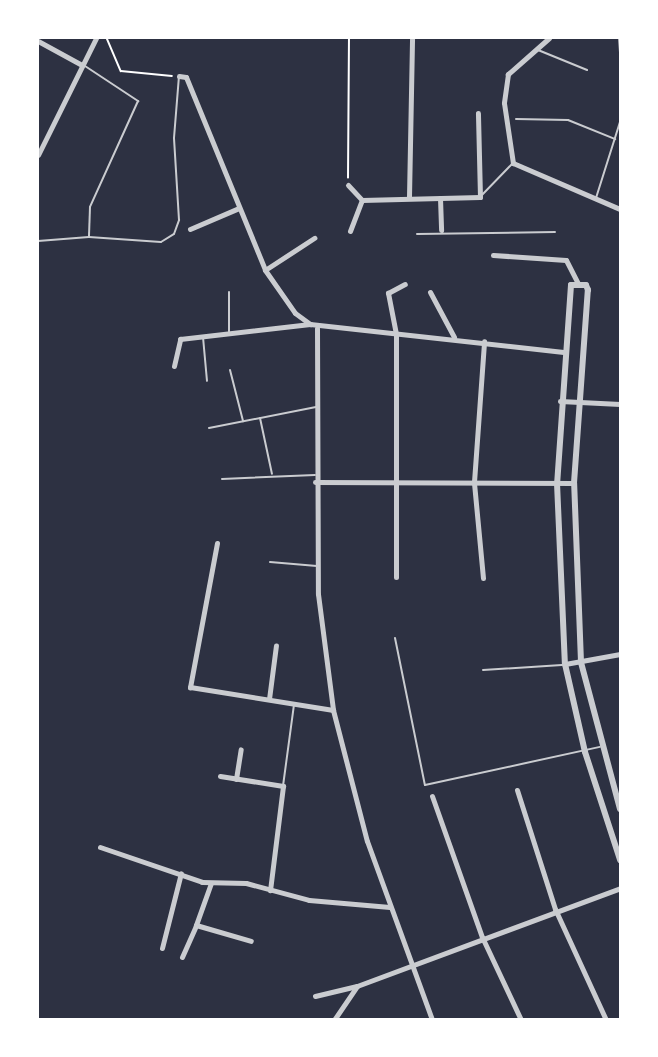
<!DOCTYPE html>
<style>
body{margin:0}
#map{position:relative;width:658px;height:1057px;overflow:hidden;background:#2d3142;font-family:Raleway,sans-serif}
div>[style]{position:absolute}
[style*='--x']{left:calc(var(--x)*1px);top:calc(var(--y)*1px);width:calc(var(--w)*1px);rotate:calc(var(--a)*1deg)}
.path>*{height:1.5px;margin:-0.75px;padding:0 0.75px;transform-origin:0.75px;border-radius:0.75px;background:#fff}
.service>*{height:2px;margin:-1px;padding:0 1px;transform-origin:1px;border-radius:1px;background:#caccd0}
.minor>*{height:5px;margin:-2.5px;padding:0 2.5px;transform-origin:2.5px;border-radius:2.5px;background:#caccd0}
.tertiary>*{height:6px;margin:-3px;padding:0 3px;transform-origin:3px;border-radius:3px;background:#caccd0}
span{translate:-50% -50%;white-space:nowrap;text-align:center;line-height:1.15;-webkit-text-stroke:4.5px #fff;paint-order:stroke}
.frame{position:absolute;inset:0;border:39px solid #fff;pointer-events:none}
</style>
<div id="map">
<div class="path">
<i style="--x:107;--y:38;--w:36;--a:67"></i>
<i style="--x:121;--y:71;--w:51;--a:5.6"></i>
<i style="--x:348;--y:178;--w:140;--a:-89.6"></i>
</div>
<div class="service">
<i style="--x:619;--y:38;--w:16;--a:86"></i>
<i style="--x:538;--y:50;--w:53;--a:22.2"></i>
<i style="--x:85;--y:66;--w:64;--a:33.4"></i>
<i style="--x:138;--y:101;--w:116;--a:114.4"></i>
<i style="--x:90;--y:207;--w:29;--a:92"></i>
<i style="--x:516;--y:119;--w:52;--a:1.1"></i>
<i style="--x:568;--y:120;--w:51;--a:22"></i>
<i style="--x:480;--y:197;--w:47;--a:-45.9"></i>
<i style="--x:596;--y:198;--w:80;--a:-72.5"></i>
<i style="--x:417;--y:234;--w:138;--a:-0.8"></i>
<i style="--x:38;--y:241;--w:51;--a:-4.5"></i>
<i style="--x:89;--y:237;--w:72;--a:4"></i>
<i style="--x:161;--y:242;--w:15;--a:-32"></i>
<i style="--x:174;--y:234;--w:15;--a:-70"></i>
<i style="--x:179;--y:220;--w:82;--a:-93.5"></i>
<i style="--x:174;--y:138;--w:62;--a:-85.4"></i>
<i style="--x:229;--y:333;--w:41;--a:-90"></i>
<i style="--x:203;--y:337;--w:44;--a:84.8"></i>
<i style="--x:230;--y:370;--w:53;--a:75.7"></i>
<i style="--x:260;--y:418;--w:57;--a:77.9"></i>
<i style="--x:209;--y:428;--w:109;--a:-11.1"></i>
<i style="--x:222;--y:479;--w:93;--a:-2.5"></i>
<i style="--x:270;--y:562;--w:47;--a:4.9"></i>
<i style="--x:395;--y:638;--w:150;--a:78.5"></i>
<i style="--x:425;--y:785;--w:179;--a:-12.3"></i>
<i style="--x:483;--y:670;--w:79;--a:-3.6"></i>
<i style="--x:283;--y:786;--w:82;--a:-82.3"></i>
</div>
<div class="minor">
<i style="--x:549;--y:38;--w:55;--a:138.7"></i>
<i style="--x:508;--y:74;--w:29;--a:98"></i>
<i style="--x:504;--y:103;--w:61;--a:81.5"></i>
<i style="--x:513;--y:163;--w:116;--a:23.3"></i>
<i style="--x:38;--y:41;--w:50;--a:28.6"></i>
<i style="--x:179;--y:76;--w:7;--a:8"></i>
<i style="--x:186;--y:77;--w:209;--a:67.7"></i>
<i style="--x:265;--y:270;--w:52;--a:55.1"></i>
<i style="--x:295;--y:313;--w:19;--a:36"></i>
<i style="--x:310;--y:324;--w:255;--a:6.3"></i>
<i style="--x:38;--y:155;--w:131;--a:-63.6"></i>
<i style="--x:348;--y:185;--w:21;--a:47"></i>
<i style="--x:362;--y:200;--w:118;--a:-1.5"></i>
<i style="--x:480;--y:197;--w:84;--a:-91.4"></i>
<i style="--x:409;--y:197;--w:159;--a:-88.9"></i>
<i style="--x:440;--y:198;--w:32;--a:88"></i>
<i style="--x:190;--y:229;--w:53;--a:-23.2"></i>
<i style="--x:350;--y:231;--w:33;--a:-69"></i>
<i style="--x:493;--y:255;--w:73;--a:3.9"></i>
<i style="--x:566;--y:260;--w:28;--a:63"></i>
<i style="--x:265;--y:270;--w:59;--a:-33.1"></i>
<i style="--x:430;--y:292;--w:51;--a:61.9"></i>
<i style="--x:317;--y:328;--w:266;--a:89.8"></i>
<i style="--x:318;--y:594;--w:117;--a:82.6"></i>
<i style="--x:333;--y:710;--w:135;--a:75.5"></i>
<i style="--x:367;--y:841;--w:190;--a:70"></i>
<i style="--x:174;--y:366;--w:28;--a:-77"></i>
<i style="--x:180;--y:339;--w:131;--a:-6.6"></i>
<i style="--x:560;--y:401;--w:60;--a:2.9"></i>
<i style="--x:315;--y:482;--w:259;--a:0.2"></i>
<i style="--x:217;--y:543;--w:147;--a:100.6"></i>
<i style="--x:190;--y:687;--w:145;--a:9.1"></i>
<i style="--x:396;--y:577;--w:243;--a:-90"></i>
<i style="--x:396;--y:334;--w:42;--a:-101"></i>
<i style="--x:388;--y:293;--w:19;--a:-28"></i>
<i style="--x:483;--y:578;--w:96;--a:-95.4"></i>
<i style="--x:474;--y:482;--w:141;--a:-85.9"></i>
<i style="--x:565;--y:664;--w:56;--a:-10.3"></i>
<i style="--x:269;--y:699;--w:54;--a:-82.6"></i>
<i style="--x:220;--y:776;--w:64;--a:9"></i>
<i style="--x:283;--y:786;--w:105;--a:97.1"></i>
<i style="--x:236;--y:779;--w:30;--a:-81"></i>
<i style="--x:517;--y:790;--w:125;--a:72.3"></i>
<i style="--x:555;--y:909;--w:122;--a:65.3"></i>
<i style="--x:432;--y:796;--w:150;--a:70.5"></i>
<i style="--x:482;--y:937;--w:92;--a:64.8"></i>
<i style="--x:100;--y:847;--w:108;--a:18.9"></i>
<i style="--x:202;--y:882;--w:44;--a:1.3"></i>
<i style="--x:246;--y:883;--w:65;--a:15.1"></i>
<i style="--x:309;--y:900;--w:81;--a:4.9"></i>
<i style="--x:211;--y:883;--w:45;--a:109.7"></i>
<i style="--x:196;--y:925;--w:57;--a:16.2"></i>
<i style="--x:162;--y:948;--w:77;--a:-75.8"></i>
<i style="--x:182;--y:957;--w:35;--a:-66"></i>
<i style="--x:315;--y:996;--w:43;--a:-13.4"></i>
<i style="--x:334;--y:1020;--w:41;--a:-55.9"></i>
<i style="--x:357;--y:986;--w:281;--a:-20.4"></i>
</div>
<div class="tertiary">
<i style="--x:620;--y:809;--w:152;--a:-104.9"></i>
<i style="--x:581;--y:662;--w:179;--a:-92.2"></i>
<i style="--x:574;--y:483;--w:194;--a:-85.9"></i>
<i style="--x:588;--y:290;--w:5;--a:-112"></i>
<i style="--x:586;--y:285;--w:15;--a:180"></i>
<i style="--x:571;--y:285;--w:198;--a:94"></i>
<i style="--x:557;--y:483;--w:181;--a:87.5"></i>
<i style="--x:565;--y:664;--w:90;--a:77.2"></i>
<i style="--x:585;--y:752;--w:114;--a:72"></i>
</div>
<div class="frame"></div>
</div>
